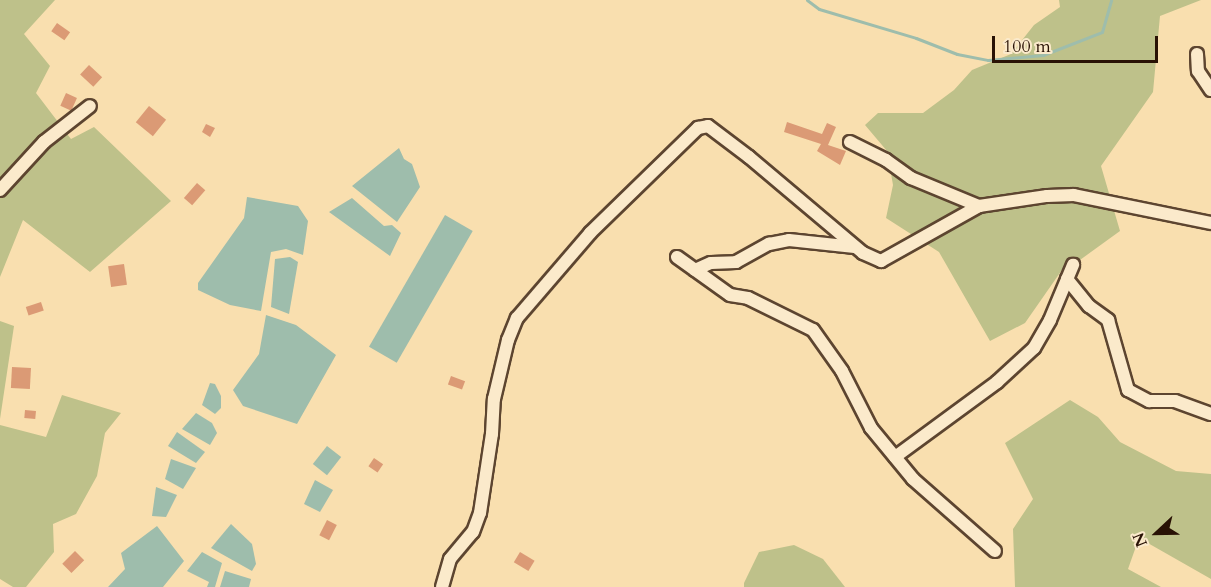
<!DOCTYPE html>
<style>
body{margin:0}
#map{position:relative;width:1211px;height:587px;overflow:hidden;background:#f9dfaf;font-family:Cardo,serif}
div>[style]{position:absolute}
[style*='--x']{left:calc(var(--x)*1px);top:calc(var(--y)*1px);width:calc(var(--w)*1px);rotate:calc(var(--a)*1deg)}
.green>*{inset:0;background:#bec18a}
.water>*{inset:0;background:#9ebdac;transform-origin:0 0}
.stream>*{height:3px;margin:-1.5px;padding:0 1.5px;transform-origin:1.5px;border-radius:1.5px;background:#9ebdac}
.building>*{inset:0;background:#db9a75;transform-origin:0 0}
.roads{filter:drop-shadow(2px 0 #5d4530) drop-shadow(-2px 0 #5d4530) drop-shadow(0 2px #5d4530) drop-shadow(0 -2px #5d4530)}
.minor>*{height:12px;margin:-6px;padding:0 6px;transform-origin:6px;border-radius:6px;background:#fbeacb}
span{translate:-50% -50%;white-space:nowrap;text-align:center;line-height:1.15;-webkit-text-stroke:5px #fbeacb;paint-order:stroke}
.north{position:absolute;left:1127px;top:503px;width:60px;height:60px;-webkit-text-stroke:4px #fbeacb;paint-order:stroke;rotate:248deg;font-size:16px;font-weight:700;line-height:24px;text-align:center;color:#291205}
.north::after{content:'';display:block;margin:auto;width:21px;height:27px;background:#291205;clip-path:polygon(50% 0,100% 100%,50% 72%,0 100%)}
.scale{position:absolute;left:992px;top:36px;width:166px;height:27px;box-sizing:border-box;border:3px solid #291205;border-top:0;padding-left:8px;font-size:18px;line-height:21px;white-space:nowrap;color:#291205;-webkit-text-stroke:4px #fbeacb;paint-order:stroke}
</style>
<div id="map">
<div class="green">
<i style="clip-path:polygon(0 0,55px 0,24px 34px,50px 66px,36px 93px,71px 139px,94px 127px,171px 201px,90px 272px,23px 220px,0 277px)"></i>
<i style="clip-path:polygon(1059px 0,1201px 0,1160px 16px,1153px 92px,1101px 166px,1120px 231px,1073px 265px,1064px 267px,1025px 323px,990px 341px,939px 252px,886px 218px,893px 185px,887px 151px,865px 125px,878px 113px,923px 113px,954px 90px,972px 70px,1011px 54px,1034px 25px,1060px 7px)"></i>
<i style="clip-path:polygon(0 321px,14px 326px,0 419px)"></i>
<i style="clip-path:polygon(62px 395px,121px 413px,105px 433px,97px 476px,76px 514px,53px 524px,54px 552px,26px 587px,13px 587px,0 579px,0 425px,46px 437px)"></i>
<i style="clip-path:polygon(1070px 400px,1098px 417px,1120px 442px,1176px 471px,1211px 474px,1211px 579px,1139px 538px,1128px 569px,1161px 587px,1015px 587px,1013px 529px,1033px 499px,1005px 443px)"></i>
<i style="clip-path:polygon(794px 545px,823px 559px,845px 587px,744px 587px,744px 583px,759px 552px)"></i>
</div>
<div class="water">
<i style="clip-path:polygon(399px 148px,404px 159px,412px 164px,420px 187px,397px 222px,352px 186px)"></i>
<i style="clip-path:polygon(247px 197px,298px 206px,308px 221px,303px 255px,286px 249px,271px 252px,261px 311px,230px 305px,198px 290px,198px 283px,244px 218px)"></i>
<i style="clip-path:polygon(352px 198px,384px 226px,392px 225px,401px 233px,390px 256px,329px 212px)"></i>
<i style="left:445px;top:215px;width:32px;height:152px;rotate:30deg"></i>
<i style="clip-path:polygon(290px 257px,298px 262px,289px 314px,271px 307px,275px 259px)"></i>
<i style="clip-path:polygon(266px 315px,296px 325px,336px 355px,297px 424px,243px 406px,233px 390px,259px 354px)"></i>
<i style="clip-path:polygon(210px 383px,215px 384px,221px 396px,221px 408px,215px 414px,202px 405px)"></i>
<i style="clip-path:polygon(196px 413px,212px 423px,217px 433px,210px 445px,182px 429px)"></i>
<i style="clip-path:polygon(177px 432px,205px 452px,196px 463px,168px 446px)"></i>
<i style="left:327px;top:446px;width:18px;height:23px;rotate:38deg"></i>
<i style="clip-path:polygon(171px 459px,196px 468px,183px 489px,165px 479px)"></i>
<i style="clip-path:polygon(315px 480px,333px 490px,320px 512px,304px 504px)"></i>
<i style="clip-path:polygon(156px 487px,177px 495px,166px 517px,152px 516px)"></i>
<i style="clip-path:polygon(231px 524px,252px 544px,256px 564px,252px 571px,211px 548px)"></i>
<i style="clip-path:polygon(157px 526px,184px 561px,163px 587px,108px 587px,125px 569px,121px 553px)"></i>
<i style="clip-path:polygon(202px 552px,222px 563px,215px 587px,207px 587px,209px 582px,187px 571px)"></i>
<i style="clip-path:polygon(225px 571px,251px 579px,249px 587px,220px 587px)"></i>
</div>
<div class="stream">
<i style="--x:807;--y:0;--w:15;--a:37"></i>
<i style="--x:819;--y:9;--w:101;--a:16.6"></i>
<i style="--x:916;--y:38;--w:44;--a:21.3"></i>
<i style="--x:957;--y:54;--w:32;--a:11"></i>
<i style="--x:988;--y:60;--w:55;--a:-5.2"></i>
<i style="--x:1043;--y:55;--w:63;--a:-21.3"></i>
<i style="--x:1102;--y:32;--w:33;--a:-74"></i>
</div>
<div class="building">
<i style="left:57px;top:23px;width:16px;height:10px;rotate:35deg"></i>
<i style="left:89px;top:65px;width:18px;height:13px;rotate:43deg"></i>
<i style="left:66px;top:93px;width:12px;height:14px;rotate:24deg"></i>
<i style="left:149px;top:106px;width:22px;height:21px;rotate:39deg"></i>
<i style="clip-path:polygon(787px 122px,822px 134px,827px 123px,836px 127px,828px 145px,846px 151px,840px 165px,817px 151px,821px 144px,784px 132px)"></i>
<i style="clip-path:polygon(206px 124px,215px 128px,210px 137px,202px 132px)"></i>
<i style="left:197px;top:183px;width:11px;height:20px;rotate:41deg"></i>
<i style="left:124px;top:264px;width:21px;height:16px;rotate:82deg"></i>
<i style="left:41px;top:302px;width:9px;height:16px;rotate:72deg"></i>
<i style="left:12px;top:367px;width:19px;height:21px;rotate:3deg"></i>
<i style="left:451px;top:376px;width:15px;height:9px;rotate:20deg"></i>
<i style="left:25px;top:410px;width:11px;height:8px;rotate:5deg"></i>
<i style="left:374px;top:458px;width:11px;height:10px;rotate:34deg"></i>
<i style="left:327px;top:520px;width:11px;height:17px;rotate:27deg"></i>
<i style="left:75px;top:551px;width:13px;height:18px;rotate:45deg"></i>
<i style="left:520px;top:552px;width:17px;height:12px;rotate:31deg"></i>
</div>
<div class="roads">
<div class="minor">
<i style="--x:1197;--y:54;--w:17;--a:87"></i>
<i style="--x:1198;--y:71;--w:23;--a:56"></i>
<i style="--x:850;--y:142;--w:40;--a:26.6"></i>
<i style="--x:886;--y:160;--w:31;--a:36"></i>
<i style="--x:911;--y:178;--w:74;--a:22.4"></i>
<i style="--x:0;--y:190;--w:65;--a:-47.5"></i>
<i style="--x:44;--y:142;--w:58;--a:-38"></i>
<i style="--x:677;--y:257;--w:65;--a:35.6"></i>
<i style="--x:730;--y:295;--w:18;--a:9"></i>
<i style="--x:748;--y:298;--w:72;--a:26.2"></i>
<i style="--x:813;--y:330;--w:50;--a:54.7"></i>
<i style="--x:842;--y:371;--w:64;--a:63"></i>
<i style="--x:871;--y:428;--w:66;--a:50.5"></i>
<i style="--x:913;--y:479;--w:109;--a:41.3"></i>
<i style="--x:695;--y:270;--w:17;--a:-24"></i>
<i style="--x:711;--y:263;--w:25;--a:-2"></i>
<i style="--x:736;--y:262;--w:38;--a:-29"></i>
<i style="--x:769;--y:244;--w:20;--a:-11"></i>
<i style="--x:789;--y:240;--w:66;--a:6.1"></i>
<i style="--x:1067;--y:279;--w:35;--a:51"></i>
<i style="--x:1089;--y:306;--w:24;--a:36"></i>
<i style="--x:1108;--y:320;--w:73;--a:74.1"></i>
<i style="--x:1128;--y:390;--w:24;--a:28"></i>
<i style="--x:1149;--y:401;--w:26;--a:0"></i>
<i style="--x:1175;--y:401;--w:38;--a:20"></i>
<i style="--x:895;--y:457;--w:127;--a:-36.3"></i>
<i style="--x:997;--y:382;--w:50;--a:-42.6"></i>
<i style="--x:1034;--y:348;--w:32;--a:-60"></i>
<i style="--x:1050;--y:320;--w:60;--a:-67.3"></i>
<i style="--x:442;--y:587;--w:29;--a:-74"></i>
<i style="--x:450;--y:559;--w:35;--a:-50"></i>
<i style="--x:473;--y:532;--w:20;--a:-70"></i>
<i style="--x:480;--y:513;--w:80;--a:-81.4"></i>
<i style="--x:492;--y:434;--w:35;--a:-87"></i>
<i style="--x:494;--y:399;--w:61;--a:-76.7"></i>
<i style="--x:508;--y:340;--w:24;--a:-68"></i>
<i style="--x:517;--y:318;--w:112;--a:-49.3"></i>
<i style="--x:590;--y:233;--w:151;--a:-44.2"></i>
<i style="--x:698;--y:128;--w:10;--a:-11"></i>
<i style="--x:708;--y:126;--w:51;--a:37.1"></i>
<i style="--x:749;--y:157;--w:149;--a:40.1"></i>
<i style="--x:863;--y:253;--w:20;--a:24"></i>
<i style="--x:881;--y:261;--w:112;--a:-29.3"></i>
<i style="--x:979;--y:206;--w:69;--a:-8.4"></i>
<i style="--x:1047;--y:196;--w:27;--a:-2"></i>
<i style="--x:1074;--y:195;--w:140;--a:11.6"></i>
</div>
</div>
<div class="north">N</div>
<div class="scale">100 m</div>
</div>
